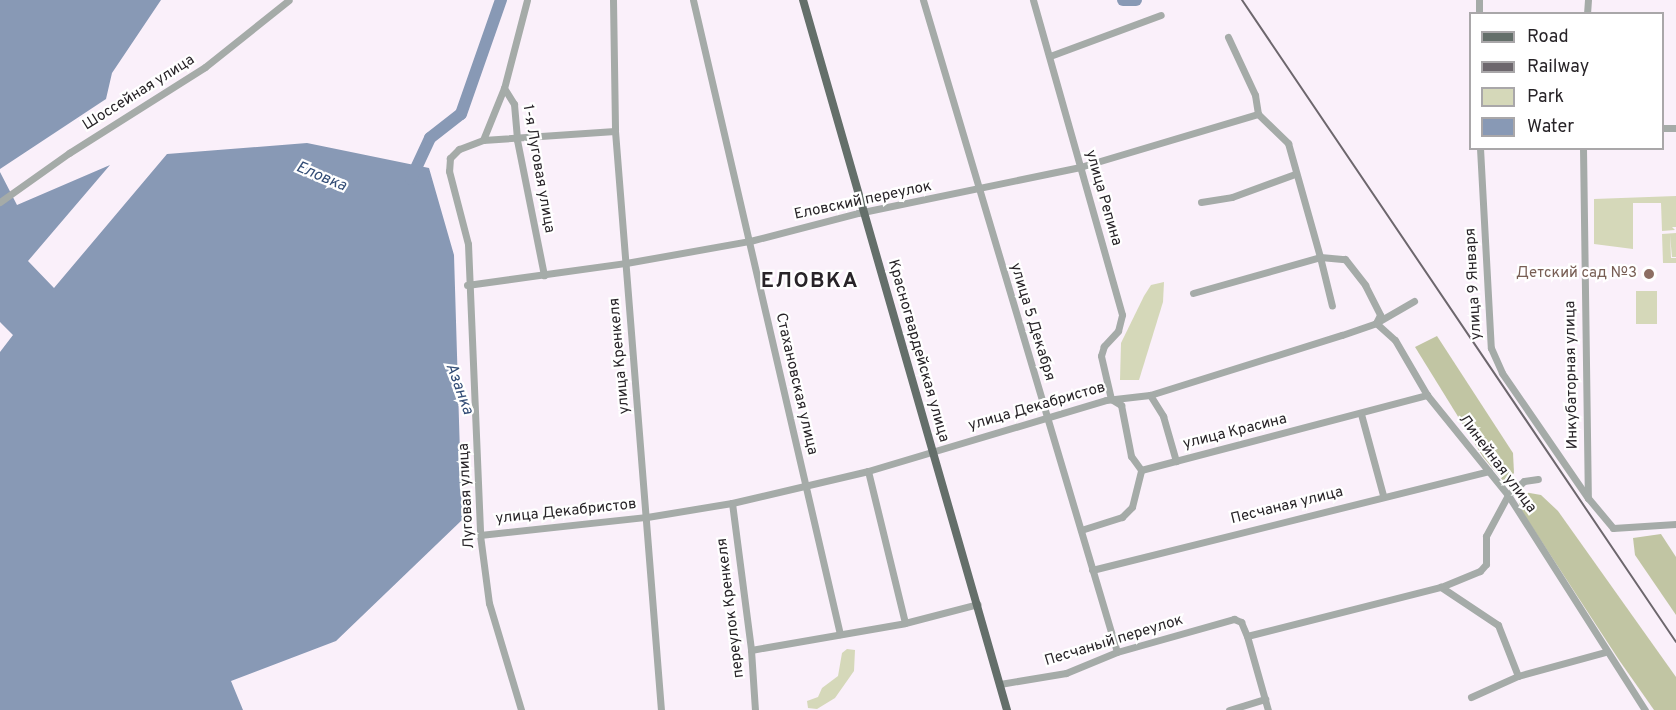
<!DOCTYPE html>
<meta charset="utf-8">
<style>
body{margin:0}
#map{position:relative;width:1676px;height:710px;overflow:hidden;background:#faf0fa;font-family:Overpass,sans-serif}
div>[style]{position:absolute}
[style*='--x']{left:calc(var(--x)*1px);top:calc(var(--y)*1px);width:calc(var(--w)*1px);rotate:calc(var(--a)*1deg)}
.green>*{inset:0;background:#d5d8b9;transform-origin:0 0}
.forest>*{inset:0;background:#c1c5a3}
.water>*{inset:0;background:#8899b5}
.river>*{height:12px;margin:-6px;padding:0 6px;transform-origin:6px;border-radius:6px;background:#8899b5}
.minor>*{height:7px;margin:-3.5px;padding:0 3.5px;transform-origin:3.5px;border-radius:3.5px;background:#a5aba8}
.major>*{height:8px;margin:-4px;padding:0 4px;transform-origin:4px;border-radius:4px;background:#646f6a}
.rail>*{height:2px;margin:-1px;padding:0 1px;transform-origin:1px;border-radius:1px;background:#6d676d}
.dots>*{width:16px;height:16px;translate:-50% -50%;box-sizing:border-box;border:3px solid #fff;border-radius:50%}
span{translate:-50% -50%;white-space:nowrap;text-align:center;line-height:1.15;-webkit-text-stroke:4.5px #fff;paint-order:stroke}
.street-label{font-size:15px;color:#282428}
.education-label{font-size:15px;color:#785e54}
.right{translate:-100% -50%;text-align:right}
.water-label{font-size:16px;color:#334d76;font-style:italic}
.district-label{font-size:21px;color:#282428;font-weight:700;letter-spacing:1.5px}
.legend{position:absolute;left:1469px;top:12px;width:195px;height:138px;box-sizing:border-box;background:#fff;border:2px solid #a9a7a9;margin:0;padding:8px 10px;list-style:none;font-size:18px;color:#282428}
.legend li{display:flex;align-items:center;gap:12px;height:30px}
.legend b{width:30px;border:2px solid #a9a7a9}
</style>
<div id="map">
<div class="green">
<i style="clip-path:polygon(1676px 196px,1676px 204px,1669px 204px,1676px 204px,1676px 227px,1672px 227px,1675px 230px,1662px 231px,1661px 203px,1633px 203px,1633px 249px,1594px 244px,1594px 199px)"></i>
<i style="clip-path:polygon(1676px 233px,1676px 257px,1672px 257px,1670px 235px,1671px 258px,1676px 258px,1676px 263px,1663px 263px,1662px 234px)"></i>
<i style="clip-path:polygon(1164px 282px,1163px 302px,1139px 380px,1120px 380px,1121px 343px,1144px 296px,1151px 285px)"></i>
<i style="left:1636px;top:291px;width:21px;height:33px"></i>
<i style="clip-path:polygon(847px 649px,855px 650px,854px 671px,835px 698px,817px 709px,808px 708px,807px 701px,818px 697px,822px 688px,838px 676px,842px 653px)"></i>
</div>
<div class="forest">
<i style="clip-path:polygon(1437px 336px,1513px 453px,1514px 473px,1505px 483px,1483px 457px,1415px 347px)"></i>
<i style="clip-path:polygon(1524px 492px,1541px 495px,1558px 511px,1676px 677px,1676px 710px,1654px 710px,1619px 660px,1521px 510px,1518px 499px)"></i>
<i style="clip-path:polygon(1661px 534px,1676px 557px,1676px 615px,1635px 555px,1633px 538px)"></i>
</div>
<div class="water">
<i style="clip-path:polygon(0 0,161px 0,112px 73px,106px 99px,0 169px)"></i>
<i style="clip-path:polygon(307px 143px,429px 168px,454px 255px,462px 520px,336px 641px,231px 681px,243px 710px,0 710px,0 352px,13px 335px,0 322px,0 172px,17px 205px,110px 165px,28px 261px,54px 288px,167px 154px)"></i>
</div>
<div class="river">
<i style="--x:1123;--y:0;--w:13;--a:0"></i>
<i style="--x:411;--y:179;--w:45;--a:-65.1"></i>
<i style="--x:430;--y:138;--w:39;--a:-38"></i>
<i style="--x:461;--y:114;--w:121;--a:-70.7"></i>
</div>
<div class="minor">
<i style="--x:527;--y:0;--w:91;--a:104.6"></i>
<i style="--x:504;--y:88;--w:19;--a:58"></i>
<i style="--x:514;--y:104;--w:36;--a:85"></i>
<i style="--x:517;--y:140;--w:138;--a:78.7"></i>
<i style="--x:613;--y:0;--w:131;--a:89.1"></i>
<i style="--x:615;--y:131;--w:581;--a:85.46"></i>
<i style="--x:693;--y:0;--w:651;--a:76.95"></i>
<i style="--x:923;--y:0;--w:680;--a:73.43"></i>
<i style="--x:1033;--y:0;--w:327;--a:74.2"></i>
<i style="--x:1122;--y:315;--w:16;--a:104"></i>
<i style="--x:1118;--y:331;--w:21;--a:133"></i>
<i style="--x:1104;--y:346;--w:10;--a:107"></i>
<i style="--x:1101;--y:356;--w:44;--a:76.9"></i>
<i style="--x:1111;--y:399;--w:12;--a:31"></i>
<i style="--x:1121;--y:405;--w:52;--a:78.9"></i>
<i style="--x:1131;--y:456;--w:17;--a:54"></i>
<i style="--x:1479;--y:14;--w:14;--a:-90"></i>
<i style="--x:1587;--y:14;--w:14;--a:-86"></i>
<i style="--x:1228;--y:37;--w:64;--a:65"></i>
<i style="--x:1255;--y:95;--w:19;--a:81"></i>
<i style="--x:1258;--y:114;--w:42;--a:44"></i>
<i style="--x:1288;--y:143;--w:118;--a:74.3"></i>
<i style="--x:1320;--y:257;--w:25;--a:5"></i>
<i style="--x:1345;--y:259;--w:33;--a:52"></i>
<i style="--x:1365;--y:285;--w:34;--a:63"></i>
<i style="--x:1380;--y:315;--w:9;--a:117"></i>
<i style="--x:1376;--y:323;--w:25;--a:42"></i>
<i style="--x:1395;--y:340;--w:64;--a:59.8"></i>
<i style="--x:1427;--y:395;--w:129;--a:51"></i>
<i style="--x:1508;--y:495;--w:255;--a:57.5"></i>
<i style="--x:1050;--y:56;--w:118;--a:-20.3"></i>
<i style="--x:504;--y:88;--w:56;--a:112"></i>
<i style="--x:483;--y:140;--w:26;--a:159"></i>
<i style="--x:459;--y:149;--w:13;--a:135"></i>
<i style="--x:450;--y:158;--w:13;--a:94"></i>
<i style="--x:449;--y:171;--w:75;--a:75.4"></i>
<i style="--x:468;--y:244;--w:291;--a:87.6"></i>
<i style="--x:480;--y:535;--w:69;--a:82.5"></i>
<i style="--x:489;--y:603;--w:112;--a:73.3"></i>
<i style="--x:1662;--y:128;--w:14;--a:0"></i>
<i style="--x:483;--y:140;--w:132;--a:-3.9"></i>
<i style="--x:1480;--y:148;--w:200;--a:86.9"></i>
<i style="--x:1491;--y:348;--w:27;--a:66"></i>
<i style="--x:1502;--y:373;--w:152;--a:55.5"></i>
<i style="--x:1583;--y:148;--w:350;--a:89.2"></i>
<i style="--x:1588;--y:498;--w:39;--a:50"></i>
<i style="--x:1613;--y:528;--w:63;--a:-3.6"></i>
<i style="--x:0;--y:202;--w:85;--a:-35.4"></i>
<i style="--x:69;--y:153;--w:161;--a:-32.3"></i>
<i style="--x:205;--y:67;--w:107;--a:-38.6"></i>
<i style="--x:1201;--y:202;--w:31;--a:-9"></i>
<i style="--x:1232;--y:197;--w:67;--a:-20.1"></i>
<i style="--x:467;--y:285;--w:161;--a:-7.9"></i>
<i style="--x:626;--y:263;--w:126;--a:-10.1"></i>
<i style="--x:750;--y:241;--w:112;--a:-14.5"></i>
<i style="--x:858;--y:213;--w:227;--a:-11.7"></i>
<i style="--x:1080;--y:167;--w:186;--a:-16.6"></i>
<i style="--x:1193;--y:293;--w:132;--a:-15.8"></i>
<i style="--x:1320;--y:257;--w:50;--a:76.2"></i>
<i style="--x:1150;--y:395;--w:25;--a:58"></i>
<i style="--x:1163;--y:416;--w:47;--a:73.9"></i>
<i style="--x:1361;--y:414;--w:84;--a:74.8"></i>
<i style="--x:868;--y:471;--w:156;--a:76.3"></i>
<i style="--x:732;--y:503;--w:148;--a:82.6"></i>
<i style="--x:751;--y:650;--w:60;--a:86.2"></i>
<i style="--x:1081;--y:530;--w:43;--a:-17.6"></i>
<i style="--x:1122;--y:517;--w:14;--a:-45"></i>
<i style="--x:1132;--y:507;--w:38;--a:-76"></i>
<i style="--x:1141;--y:470;--w:296;--a:-14.7"></i>
<i style="--x:480;--y:535;--w:168;--a:-6.2"></i>
<i style="--x:647;--y:517;--w:86;--a:-9.4"></i>
<i style="--x:732;--y:503;--w:140;--a:-13.2"></i>
<i style="--x:868;--y:471;--w:248;--a:-16.6"></i>
<i style="--x:1106;--y:400;--w:44;--a:-6.5"></i>
<i style="--x:1150;--y:395;--w:201;--a:-17.4"></i>
<i style="--x:1342;--y:335;--w:36;--a:-19"></i>
<i style="--x:1376;--y:323;--w:44;--a:-30.1"></i>
<i style="--x:1092;--y:570;--w:409;--a:-14"></i>
<i style="--x:1247;--y:636;--w:200;--a:-14.2"></i>
<i style="--x:751;--y:650;--w:156;--a:-9.9"></i>
<i style="--x:905;--y:623;--w:75;--a:-14.6"></i>
<i style="--x:1518;--y:676;--w:55;--a:-111.4"></i>
<i style="--x:1498;--y:625;--w:69;--a:-146.3"></i>
<i style="--x:1441;--y:587;--w:42;--a:-22.3"></i>
<i style="--x:1480;--y:571;--w:9;--a:-49"></i>
<i style="--x:1486;--y:564;--w:28;--a:-90"></i>
<i style="--x:1486;--y:536;--w:47;--a:-61.8"></i>
<i style="--x:1508;--y:495;--w:21;--a:-41"></i>
<i style="--x:1524;--y:481;--w:14;--a:-8"></i>
<i style="--x:1000;--y:684;--w:67;--a:-9.5"></i>
<i style="--x:1066;--y:673;--w:55;--a:-22.4"></i>
<i style="--x:1117;--y:652;--w:122;--a:-15.8"></i>
<i style="--x:1234;--y:619;--w:8;--a:23"></i>
<i style="--x:1241;--y:622;--w:15;--a:67"></i>
<i style="--x:1247;--y:636;--w:77;--a:74.2"></i>
<i style="--x:1471;--y:697;--w:51;--a:-24.1"></i>
<i style="--x:1518;--y:676;--w:90;--a:-15.4"></i>
<i style="--x:1229;--y:710;--w:38;--a:-17"></i>
</div>
<div class="major">
<i style="--x:803;--y:0;--w:739;--a:73.97"></i>
</div>
<div class="rail">
<i style="--x:1242;--y:0;--w:775;--a:55.94"></i>
</div>
<div class="dots">
<i style="left:1649px;top:274px;background:#8d6e63"></i>
</div>
<div class="street-label">
<span style="left:139px;top:93px;rotate:-32deg">Шоссейная улица</span>
<span style="left:538px;top:169px;rotate:80deg">1-я Луговая улица</span>
<span style="left:1103px;top:198px;rotate:74deg">улица Репина</span>
<span style="left:863px;top:201px;rotate:-12deg">Еловский переулок</span>
<span style="left:1474px;top:284px;rotate:-93deg">улица 9 Января</span>
<span style="left:1032px;top:322px;rotate:73deg">улица 5 Декабря</span>
<span style="left:918px;top:351px;rotate:74deg">Красногвардейская улица</span>
<span style="left:620px;top:356px;rotate:-95deg">улица Кренкеля</span>
<span style="left:1572px;top:375px;rotate:-91deg">Инкубаторная улица</span>
<span style="left:796px;top:384px;rotate:77deg">Стахановская улица</span>
<span style="left:1037px;top:407px;rotate:-16deg">улица Декабристов</span>
<span style="left:1235px;top:432px;rotate:-14deg">улица Красина</span>
<span style="left:1497px;top:464px;rotate:53deg">Линейная улица</span>
<span style="left:467px;top:496px;rotate:-93deg">Луговая улица</span>
<span style="left:1287px;top:506px;rotate:-14deg">Песчаная улица</span>
<span style="left:566px;top:512px;rotate:-6deg">улица Декабристов</span>
<span style="left:731px;top:608px;rotate:-97deg">переулок Кренкеля</span>
<span style="left:1114px;top:641px;rotate:-17deg">Песчаный переулок</span>
</div>
<div class="education-label">
<span class="right" style="left:1637px;top:274px">Детский сад №3</span>
</div>
<div class="water-label">
<span style="left:321px;top:177px;rotate:23deg">Еловка</span>
<span style="left:459px;top:389px;rotate:70deg">Азанка</span>
</div>
<div class="district-label">
<span style="left:810px;top:282px">ЕЛОВКА</span>
</div>
<ul class="legend">
<li><b style="height:8px;background:#646f6a"></b>Road</li>
<li><b style="height:8px;background:#6d676d"></b>Railway</li>
<li><b style="height:16px;background:#d5d8b9"></b>Park</li>
<li><b style="height:16px;background:#8899b5"></b>Water</li>
</ul>
</div>
